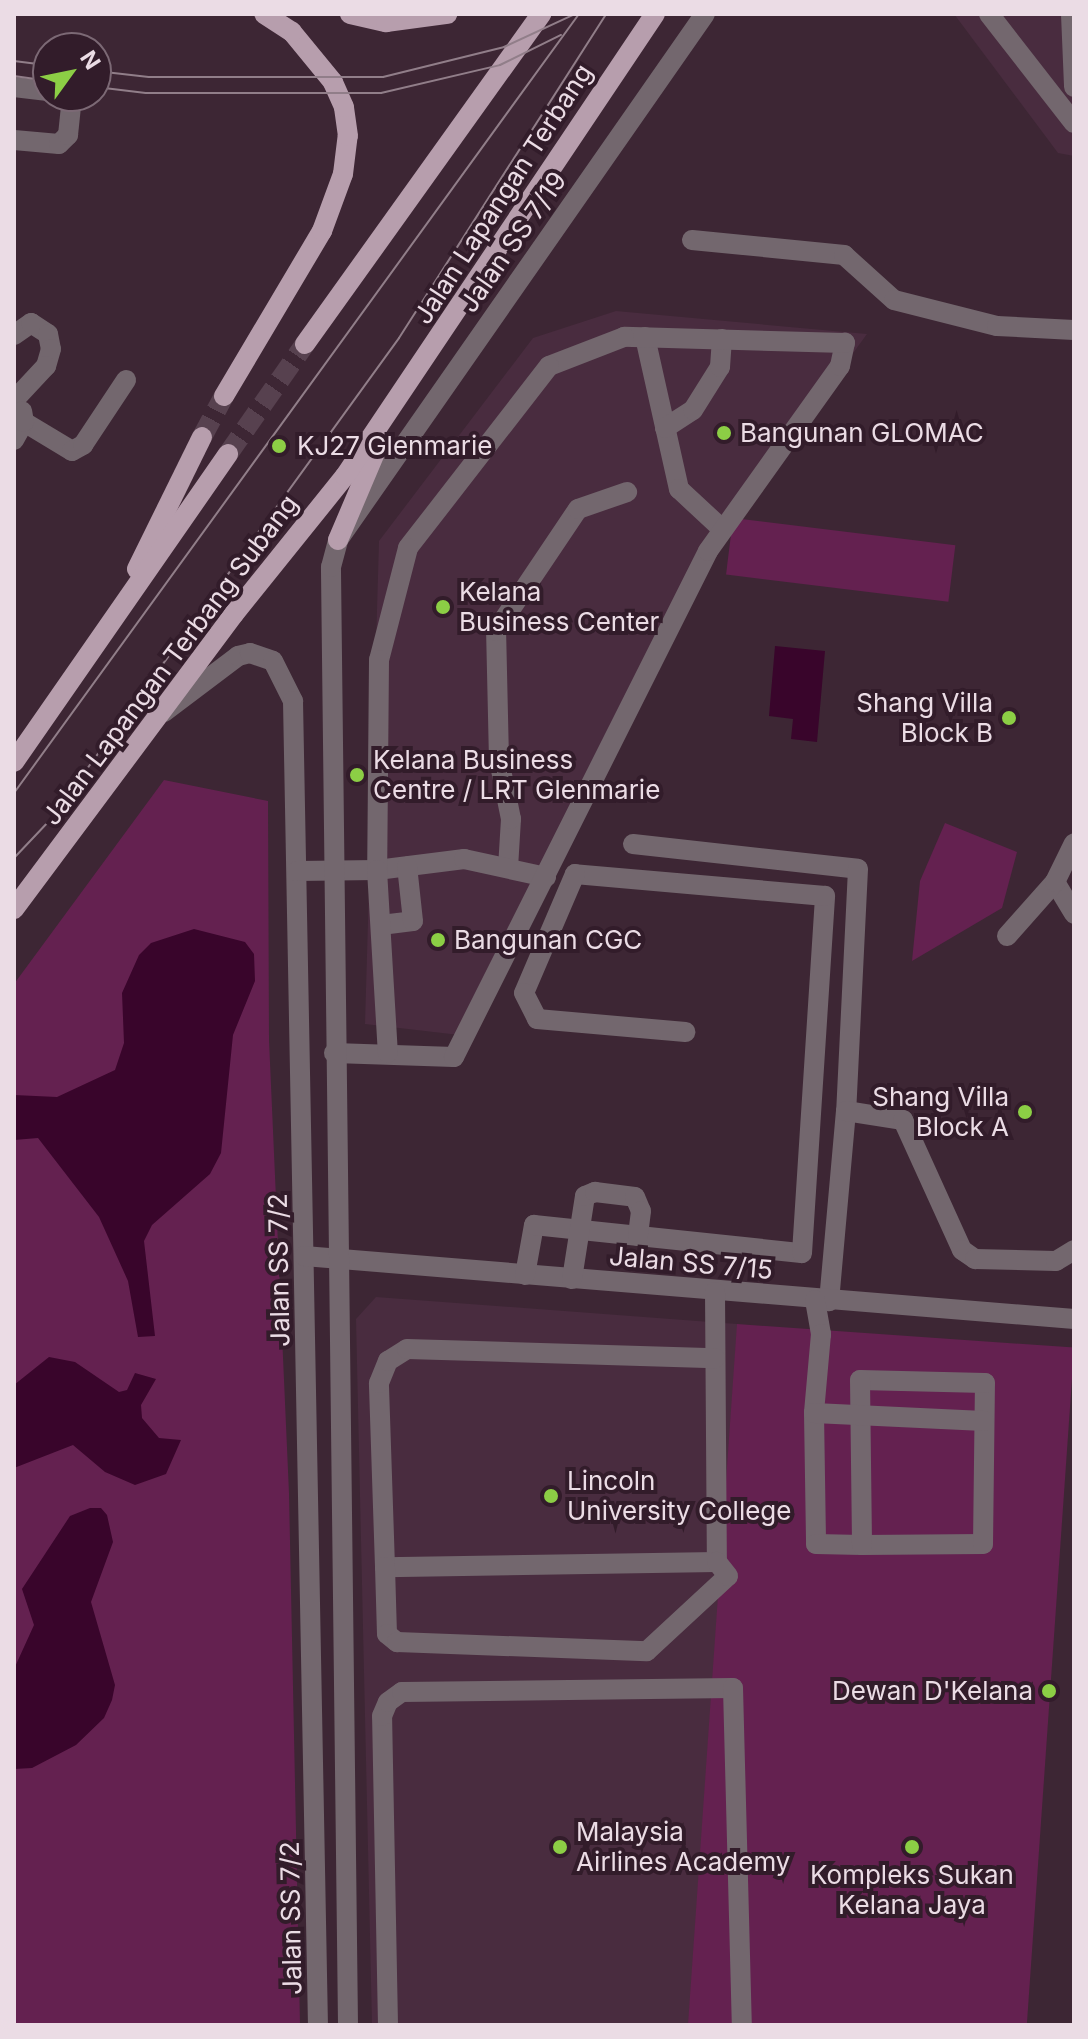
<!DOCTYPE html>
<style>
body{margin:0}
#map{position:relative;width:1088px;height:2039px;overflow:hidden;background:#3d2634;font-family:Inter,sans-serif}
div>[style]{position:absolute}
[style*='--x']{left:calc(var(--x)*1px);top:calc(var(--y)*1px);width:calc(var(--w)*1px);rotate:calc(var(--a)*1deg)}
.built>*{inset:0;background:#492c3f}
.green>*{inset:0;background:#642150;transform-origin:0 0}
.water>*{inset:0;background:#39052b}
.major-tunnel>*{height:20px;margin-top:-10px;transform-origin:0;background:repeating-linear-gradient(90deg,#57414f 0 20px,transparent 0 30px)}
.minor>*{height:20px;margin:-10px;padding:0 10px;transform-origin:10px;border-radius:10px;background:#73676e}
.major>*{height:20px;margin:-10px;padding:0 10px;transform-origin:10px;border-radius:10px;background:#b79ead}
.tram>*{height:2px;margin:-1px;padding:0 1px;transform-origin:1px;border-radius:1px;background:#917e89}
.dots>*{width:22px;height:22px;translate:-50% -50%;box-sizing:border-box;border:4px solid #321c2a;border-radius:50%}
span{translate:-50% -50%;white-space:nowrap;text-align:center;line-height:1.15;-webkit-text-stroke:8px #321c2a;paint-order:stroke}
.street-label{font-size:26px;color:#ebdce5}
.poi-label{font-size:26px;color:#ebdce5}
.left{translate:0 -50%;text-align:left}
.right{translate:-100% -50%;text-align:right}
.frame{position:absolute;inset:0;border:16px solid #ebdce5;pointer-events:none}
.north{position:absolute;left:32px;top:32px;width:80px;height:80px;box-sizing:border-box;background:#321c2a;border:2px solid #7c6975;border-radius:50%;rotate:57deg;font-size:22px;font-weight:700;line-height:32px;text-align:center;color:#ebdce5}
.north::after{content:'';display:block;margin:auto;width:28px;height:36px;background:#8cce45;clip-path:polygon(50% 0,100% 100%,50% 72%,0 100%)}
</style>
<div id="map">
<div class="built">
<i style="clip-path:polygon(954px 14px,1074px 14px,1074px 156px,1058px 153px)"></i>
<i style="clip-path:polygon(616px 311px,867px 334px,733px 518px,468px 1036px,365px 1024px,379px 541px,533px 338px)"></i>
<i style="clip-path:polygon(376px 1297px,737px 1324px,757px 2025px,372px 2025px,356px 1319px)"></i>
</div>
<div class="green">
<i style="left:733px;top:518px;width:224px;height:57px;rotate:7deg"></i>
<i style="clip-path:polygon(164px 780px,268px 801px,269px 1040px,289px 1493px,300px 2025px,14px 2025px,14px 984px)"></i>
<i style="clip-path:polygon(945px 823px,1017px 852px,1002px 908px,912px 961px,920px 881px)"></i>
<i style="left:737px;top:1324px;width:338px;height:701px;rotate:4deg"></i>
</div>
<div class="water">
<i style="clip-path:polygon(775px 646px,825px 651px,817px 742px,791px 739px,793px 719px,769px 716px)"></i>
<i style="clip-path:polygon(194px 929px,245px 942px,254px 954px,255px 981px,233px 1035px,221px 1153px,210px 1174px,152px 1225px,144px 1241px,155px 1336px,138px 1337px,128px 1281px,99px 1217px,38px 1138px,14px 1140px,14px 1095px,57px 1097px,115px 1070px,124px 1043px,122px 993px,139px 955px,151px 943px)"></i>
<i style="clip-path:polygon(49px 1357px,75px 1362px,119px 1392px,127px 1390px,135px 1373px,156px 1379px,141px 1405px,142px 1418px,159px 1438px,181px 1440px,166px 1474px,135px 1485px,105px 1472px,73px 1445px,14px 1468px,14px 1385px)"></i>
<i style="clip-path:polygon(90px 1508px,101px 1508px,107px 1515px,113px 1542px,91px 1602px,115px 1685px,112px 1700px,104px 1718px,76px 1745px,32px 1768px,14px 1769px,14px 1669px,34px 1625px,22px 1589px,70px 1516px)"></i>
</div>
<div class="major-tunnel">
<i style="--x:202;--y:437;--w:47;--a:-61.8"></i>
<i style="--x:228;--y:454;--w:134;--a:-55"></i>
</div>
<div class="minor">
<i style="--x:989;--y:14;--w:138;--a:52.1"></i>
<i style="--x:1071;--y:14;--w:73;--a:87.6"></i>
<i style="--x:14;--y:87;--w:34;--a:7"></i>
<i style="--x:14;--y:140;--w:45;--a:5.1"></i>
<i style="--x:59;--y:144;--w:13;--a:-45"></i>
<i style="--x:68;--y:135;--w:39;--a:-84"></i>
<i style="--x:692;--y:240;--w:153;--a:5.6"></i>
<i style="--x:844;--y:255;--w:67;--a:42"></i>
<i style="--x:894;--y:300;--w:106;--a:14.2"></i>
<i style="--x:997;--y:326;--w:77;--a:3"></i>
<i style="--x:14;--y:335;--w:21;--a:-35"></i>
<i style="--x:31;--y:323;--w:20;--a:33"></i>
<i style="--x:48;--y:334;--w:15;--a:79"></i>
<i style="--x:51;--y:349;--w:18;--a:106"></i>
<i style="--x:46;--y:366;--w:41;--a:133"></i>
<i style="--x:645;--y:337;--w:156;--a:77.4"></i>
<i style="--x:679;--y:489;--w:59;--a:42.9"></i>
<i style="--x:24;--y:422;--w:56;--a:31.1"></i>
<i style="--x:72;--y:451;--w:13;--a:-29"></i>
<i style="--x:83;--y:445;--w:78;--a:-56.5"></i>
<i style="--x:665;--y:428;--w:33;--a:-33"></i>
<i style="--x:693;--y:410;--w:51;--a:-57.9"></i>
<i style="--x:720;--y:367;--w:28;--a:-86"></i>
<i style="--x:14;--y:440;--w:21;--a:-61"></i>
<i style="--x:24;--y:422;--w:11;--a:-100"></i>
<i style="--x:164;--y:712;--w:93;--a:-37.1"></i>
<i style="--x:238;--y:656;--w:12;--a:-14"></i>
<i style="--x:250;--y:653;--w:24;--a:19"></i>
<i style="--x:273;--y:661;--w:45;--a:63.4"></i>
<i style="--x:293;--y:701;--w:1324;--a:88.92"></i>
<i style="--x:633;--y:844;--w:226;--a:6.3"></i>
<i style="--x:858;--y:869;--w:242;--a:92.8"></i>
<i style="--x:846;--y:1111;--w:191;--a:95.1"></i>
<i style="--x:508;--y:868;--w:49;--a:-86.5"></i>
<i style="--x:511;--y:819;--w:60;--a:-101.5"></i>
<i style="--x:499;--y:760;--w:129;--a:-91.3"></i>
<i style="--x:496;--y:631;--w:147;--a:-56.1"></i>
<i style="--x:578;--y:509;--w:52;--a:-19.1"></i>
<i style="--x:297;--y:871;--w:80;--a:-0.7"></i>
<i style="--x:377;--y:870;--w:88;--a:-7.2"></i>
<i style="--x:464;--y:859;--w:84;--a:12.4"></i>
<i style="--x:1055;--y:882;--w:37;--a:59"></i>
<i style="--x:381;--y:925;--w:32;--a:-7"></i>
<i style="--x:413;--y:921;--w:55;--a:-96.2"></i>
<i style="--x:1007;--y:936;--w:72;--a:-48.4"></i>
<i style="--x:1055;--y:882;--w:43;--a:-64"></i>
<i style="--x:334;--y:1053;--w:120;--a:1.9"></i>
<i style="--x:454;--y:1057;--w:566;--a:-63.34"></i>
<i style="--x:708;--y:551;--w:227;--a:-54.5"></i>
<i style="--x:840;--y:366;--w:24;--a:-78"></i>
<i style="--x:845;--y:343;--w:221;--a:-178.4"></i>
<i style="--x:624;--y:337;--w:80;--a:158.9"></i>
<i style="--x:549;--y:366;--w:230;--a:127.8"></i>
<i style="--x:408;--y:548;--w:116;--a:104.5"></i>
<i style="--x:379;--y:660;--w:210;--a:90.5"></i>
<i style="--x:377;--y:870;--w:183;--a:86.6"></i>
<i style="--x:846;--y:1111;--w:58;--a:9"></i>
<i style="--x:903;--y:1120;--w:143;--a:65.6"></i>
<i style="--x:962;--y:1250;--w:16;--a:35"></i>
<i style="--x:975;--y:1259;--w:81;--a:1.4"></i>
<i style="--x:1056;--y:1261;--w:21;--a:-31"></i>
<i style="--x:304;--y:1256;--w:773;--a:4.68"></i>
<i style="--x:525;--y:1275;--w:51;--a:-79.8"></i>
<i style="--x:534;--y:1225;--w:269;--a:6"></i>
<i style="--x:802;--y:1253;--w:358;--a:-86.3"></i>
<i style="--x:825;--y:896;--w:251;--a:-175"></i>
<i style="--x:575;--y:874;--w:129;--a:113.2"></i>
<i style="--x:524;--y:993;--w:29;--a:63"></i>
<i style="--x:537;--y:1019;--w:149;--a:5"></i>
<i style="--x:572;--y:1279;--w:84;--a:-81.1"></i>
<i style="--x:585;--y:1196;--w:11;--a:-22"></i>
<i style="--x:595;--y:1192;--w:40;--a:7.1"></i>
<i style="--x:635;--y:1197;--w:15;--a:67"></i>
<i style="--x:641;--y:1211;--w:25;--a:97"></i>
<i style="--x:715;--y:1292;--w:270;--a:89.6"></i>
<i style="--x:717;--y:1562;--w:332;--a:179.1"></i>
<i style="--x:385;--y:1567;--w:184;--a:-91.9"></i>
<i style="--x:379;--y:1383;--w:24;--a:-68"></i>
<i style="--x:388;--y:1361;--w:22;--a:-32"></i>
<i style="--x:407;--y:1349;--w:308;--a:1.7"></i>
<i style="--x:815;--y:1300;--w:35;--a:80"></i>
<i style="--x:821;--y:1334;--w:79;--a:95.1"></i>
<i style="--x:814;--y:1413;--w:131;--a:89.1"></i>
<i style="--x:816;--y:1544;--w:46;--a:1.2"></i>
<i style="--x:862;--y:1545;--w:121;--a:-0.5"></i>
<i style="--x:983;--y:1544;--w:161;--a:-89.3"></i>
<i style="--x:985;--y:1383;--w:125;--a:-178.6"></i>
<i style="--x:860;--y:1380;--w:165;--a:89.3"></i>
<i style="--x:814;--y:1413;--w:170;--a:2.7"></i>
<i style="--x:385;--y:1567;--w:67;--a:88.3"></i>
<i style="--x:387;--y:1634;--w:13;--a:39"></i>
<i style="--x:397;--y:1642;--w:250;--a:2.1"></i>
<i style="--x:647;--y:1651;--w:110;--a:-42.8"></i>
<i style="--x:728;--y:1576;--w:18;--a:-128"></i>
<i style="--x:348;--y:2025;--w:1458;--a:-90.67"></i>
<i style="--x:331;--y:567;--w:28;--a:-75"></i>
<i style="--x:338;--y:540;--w:641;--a:-55.1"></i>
<i style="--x:388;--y:2025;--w:309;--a:-91.1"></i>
<i style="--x:382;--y:1716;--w:15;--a:-67"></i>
<i style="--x:388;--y:1702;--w:17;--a:-36"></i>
<i style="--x:402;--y:1692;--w:331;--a:-0.7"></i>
<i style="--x:733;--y:1688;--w:337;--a:88.5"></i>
</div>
<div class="major">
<i style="--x:350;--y:14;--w:37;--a:13"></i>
<i style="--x:386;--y:22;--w:62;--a:-7.5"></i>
<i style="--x:305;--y:344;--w:406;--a:-54.4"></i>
<i style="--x:224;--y:396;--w:192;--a:-59.3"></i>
<i style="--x:322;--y:231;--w:61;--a:-69.8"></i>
<i style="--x:343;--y:174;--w:38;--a:-83"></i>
<i style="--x:348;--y:136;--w:29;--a:-98"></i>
<i style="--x:344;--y:107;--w:27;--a:-114"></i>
<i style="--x:333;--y:82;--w:65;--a:-129.4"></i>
<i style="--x:292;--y:32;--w:33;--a:-147"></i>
<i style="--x:338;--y:540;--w:108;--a:-67"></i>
<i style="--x:137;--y:569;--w:147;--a:-63.8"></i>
<i style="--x:14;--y:762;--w:375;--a:-55.2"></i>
<i style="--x:14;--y:909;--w:368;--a:-53.3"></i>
<i style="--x:234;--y:614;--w:177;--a:-51.2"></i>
<i style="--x:345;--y:476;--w:556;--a:-56.14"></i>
</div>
<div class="tram">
<i style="--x:14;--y:61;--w:34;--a:7"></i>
<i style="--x:96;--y:71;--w:53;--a:6.5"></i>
<i style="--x:149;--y:77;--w:234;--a:0"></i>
<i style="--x:383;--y:77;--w:125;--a:-13.9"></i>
<i style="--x:504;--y:47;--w:78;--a:-24.9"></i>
<i style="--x:14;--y:76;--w:34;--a:8"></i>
<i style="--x:96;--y:87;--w:50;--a:6.8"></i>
<i style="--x:146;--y:93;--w:235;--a:0"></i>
<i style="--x:381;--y:93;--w:122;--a:-13.2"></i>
<i style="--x:500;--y:65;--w:68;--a:-26.2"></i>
<i style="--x:14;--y:793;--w:962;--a:-54.05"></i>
<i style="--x:14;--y:858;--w:52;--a:-46.5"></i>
<i style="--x:50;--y:820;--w:595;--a:-54.09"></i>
<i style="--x:399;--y:338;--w:384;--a:-57.4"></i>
</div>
<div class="dots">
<i style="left:724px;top:433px;background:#8cce45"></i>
<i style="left:279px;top:446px;background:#8cce45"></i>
<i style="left:443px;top:607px;background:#8cce45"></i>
<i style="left:1009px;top:718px;background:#8cce45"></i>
<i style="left:357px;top:775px;background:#8cce45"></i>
<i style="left:438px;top:940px;background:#8cce45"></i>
<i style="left:1025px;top:1112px;background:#8cce45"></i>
<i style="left:551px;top:1496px;background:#8cce45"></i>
<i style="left:1049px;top:1691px;background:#8cce45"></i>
<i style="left:560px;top:1847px;background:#8cce45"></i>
<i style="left:912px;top:1847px;background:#8cce45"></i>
</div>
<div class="street-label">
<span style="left:503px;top:194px;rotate:-57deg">Jalan Lapangan Terbang</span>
<span style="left:513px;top:242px;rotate:-55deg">Jalan SS 7/19</span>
<span style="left:170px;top:660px;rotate:-53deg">Jalan Lapangan Terbang Subang</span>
<span style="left:691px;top:1263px;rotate:5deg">Jalan SS 7/15</span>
<span style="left:279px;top:1270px;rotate:-91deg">Jalan SS 7/2</span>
<span style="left:291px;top:1918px;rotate:-91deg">Jalan SS 7/2</span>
</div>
<div class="poi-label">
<span class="left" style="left:740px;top:433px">Bangunan GLOMAC</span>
<span class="left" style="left:297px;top:446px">KJ27 Glenmarie</span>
<span class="left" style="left:459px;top:607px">Kelana<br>Business Center</span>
<span class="right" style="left:993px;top:718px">Shang Villa<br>Block B</span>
<span class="left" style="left:373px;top:775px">Kelana Business<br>Centre / LRT Glenmarie</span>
<span class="left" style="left:454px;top:940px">Bangunan CGC</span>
<span class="right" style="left:1009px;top:1112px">Shang Villa<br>Block A</span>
<span class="left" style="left:567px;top:1496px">Lincoln<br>University College</span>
<span class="right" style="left:1033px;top:1691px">Dewan D'Kelana</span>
<span class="left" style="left:576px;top:1847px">Malaysia<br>Airlines Academy</span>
<span style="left:912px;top:1890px">Kompleks Sukan<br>Kelana Jaya</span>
</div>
<div class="frame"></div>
<div class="north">N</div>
</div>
